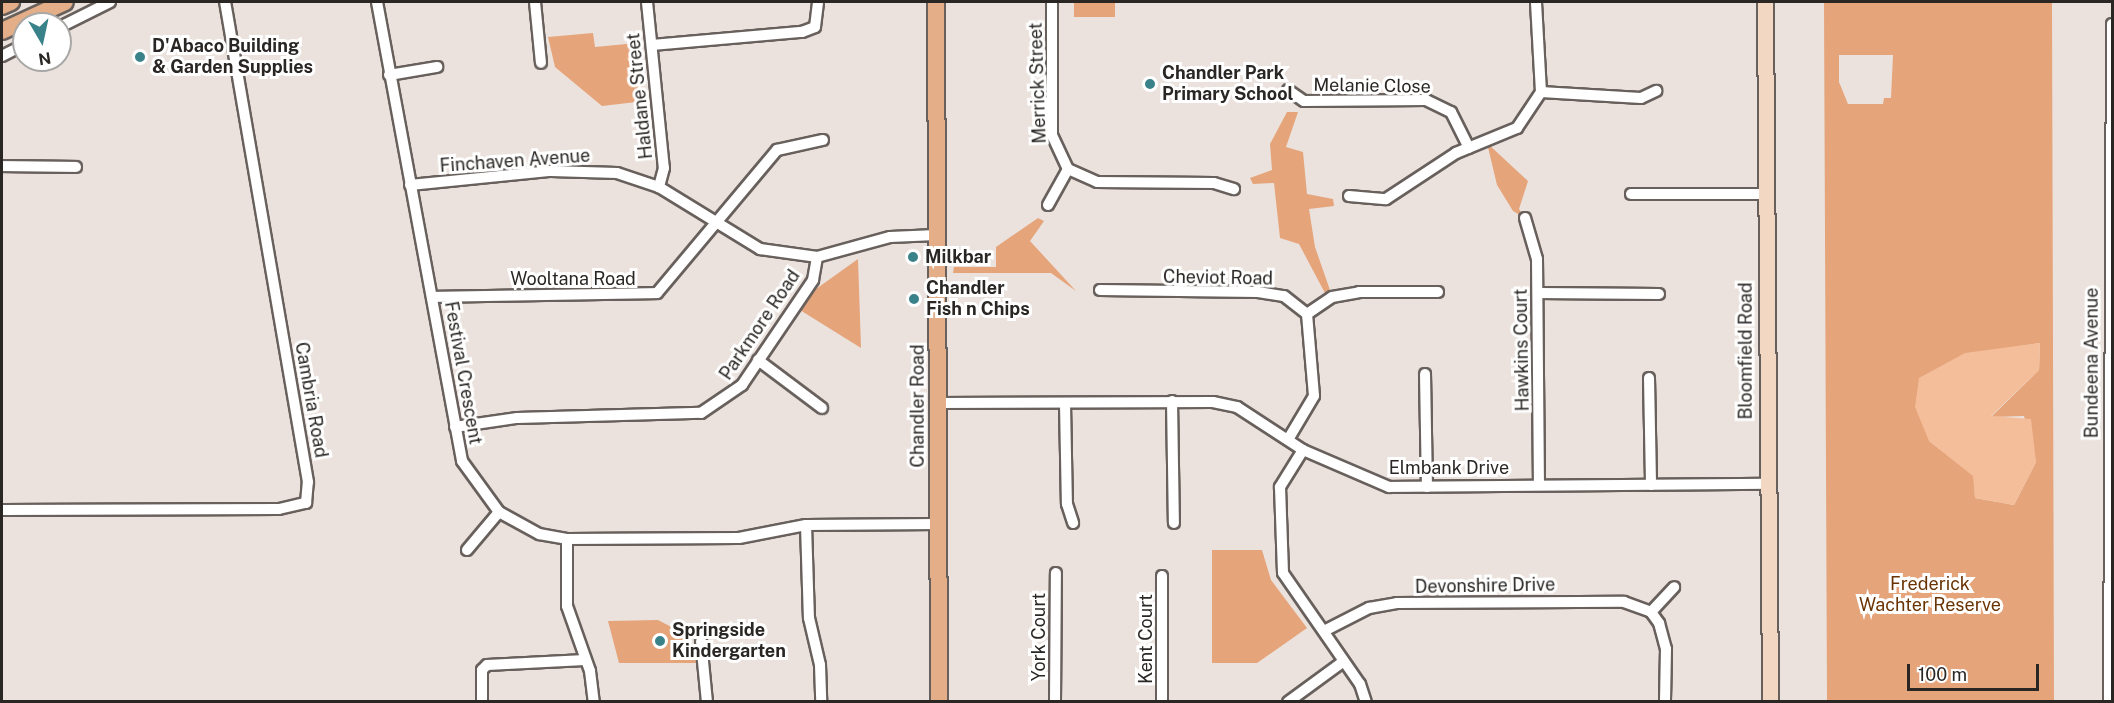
<!DOCTYPE html>
<style>
body{margin:0}
#map{position:relative;width:2114px;height:703px;overflow:hidden;background:#ebe2dd;font-family:"Public Sans",sans-serif}
div>[style]{position:absolute}
[style*='--x']{left:calc(var(--x)*1px);top:calc(var(--y)*1px);width:calc(var(--w)*1px);rotate:calc(var(--a)*1deg)}
.green>*{inset:0;background:#e5a47a;transform-origin:0 0}
.water>*{inset:0;background:#f4be9b}
.roads{filter:drop-shadow(2px 0 #68605c) drop-shadow(-2px 0 #68605c) drop-shadow(0 2px #68605c) drop-shadow(0 -2px #68605c)}
.street>*{height:10px;margin:-5px;padding:0 5px;transform-origin:5px;border-radius:5px;background:#fff}
.secondary>*{height:15px;margin:-7.5px;padding:0 7.5px;transform-origin:7.5px;border-radius:7.5px;background:#f2d7c3}
.primary>*{height:16px;margin:-8px;padding:0 8px;transform-origin:8px;border-radius:8px;background:#e4af88}
.dots>*{width:16px;height:16px;translate:-50% -50%;box-sizing:border-box;border:3px solid #fff;border-radius:50%}
span{translate:-50% -50%;white-space:nowrap;text-align:center;line-height:1.15;-webkit-text-stroke:6px #fff;paint-order:stroke}
.poi-label{font-size:18px;color:#292624;font-weight:700}
.left{translate:0 -50%;text-align:left}
.street-label{font-size:18px;color:#292624}
.park-label{font-size:18px;color:#6a3303}
.frame{position:absolute;inset:0;border:3px solid #292624;pointer-events:none}
.north{position:absolute;left:12px;top:12px;width:60px;height:60px;box-sizing:border-box;background:#fff;border:2px solid #a9a8a7;border-radius:50%;rotate:171deg;font-size:16px;font-weight:700;line-height:24px;text-align:center;color:#292624}
.north::after{content:'';display:block;margin:auto;width:21px;height:27px;background:#3a8289;clip-path:polygon(50% 0,100% 100%,50% 72%,0 100%)}
.scale{position:absolute;left:1907px;top:664px;width:132px;height:27px;box-sizing:border-box;border:3px solid #292624;border-top:0;padding-left:8px;font-size:18px;line-height:21px;white-space:nowrap;color:#292624;-webkit-text-stroke:4px #fff;paint-order:stroke}
</style>
<div id="map">
<div class="green">
<i style="left:1074px;top:2px;width:41px;height:15px"></i>
<i style="clip-path:polygon(evenodd,1824px 2px,2052px 2px,2054px 701px,1827px 701px,1824px 2px,1839px 55px,1893px 55px,1891px 98px,1884px 98px,1883px 104px,1848px 104px,1839px 82px,1839px 55px,1824px 2px,2040px 343px,2039px 370px,1991px 417px,2024px 416px,2036px 462px,2014px 505px,1975px 498px,1974px 476px,1929px 441px,2020px 346px,2040px 343px)"></i>
<i style="clip-path:polygon(593px 33px,595px 47px,637px 43px,645px 101px,602px 106px,555px 67px,548px 37px)"></i>
<i style="clip-path:polygon(1287px 112px,1298px 112px,1286px 147px,1303px 152px,1307px 194px,1333px 199px,1334px 206px,1309px 209px,1315px 247px,1331px 293px,1326px 295px,1299px 244px,1280px 238px,1274px 183px,1253px 184px,1250px 178px,1272px 170px,1270px 144px)"></i>
<i style="clip-path:polygon(1487px 143px,1528px 181px,1519px 209px,1525px 218px,1513px 211px,1497px 185px)"></i>
<i style="clip-path:polygon(1038px 218px,1044px 221px,1030px 241px,1076px 291px,1051px 273px,953px 273px,954px 267px,996px 267px,996px 247px)"></i>
<i style="clip-path:polygon(858px 259px,861px 348px,800px 310px,816px 289px)"></i>
<i style="clip-path:polygon(1212px 550px,1262px 550px,1271px 580px,1307px 628px,1257px 663px,1212px 663px)"></i>
<i style="clip-path:polygon(658px 620px,687px 635px,686px 650px,697px 663px,619px 663px,608px 621px)"></i>
</div>
<div class="water">
<i style="clip-path:polygon(2040px 343px,2039px 370px,1991px 416px,2031px 419px,2036px 462px,2014px 505px,1975px 498px,1973px 476px,1929px 441px,1915px 407px,1919px 378px,1965px 353px)"></i>
</div>
<div class="roads">
<div class="street">
<i style="--x:377;--y:2;--w:467;--a:79.5"></i>
<i style="--x:462;--y:461;--w:63;--a:54"></i>
<i style="--x:499;--y:512;--w:46;--a:28.8"></i>
<i style="--x:539;--y:534;--w:28;--a:10"></i>
<i style="--x:567;--y:539;--w:172;--a:-0.3"></i>
<i style="--x:739;--y:538;--w:68;--a:-11"></i>
<i style="--x:806;--y:525;--w:132;--a:-0.4"></i>
<i style="--x:535;--y:2;--w:61;--a:84.4"></i>
<i style="--x:647;--y:2;--w:167;--a:84.2"></i>
<i style="--x:664;--y:168;--w:20;--a:105"></i>
<i style="--x:1052;--y:2;--w:133;--a:90"></i>
<i style="--x:1052;--y:135;--w:38;--a:65"></i>
<i style="--x:1068;--y:169;--w:32;--a:24"></i>
<i style="--x:1097;--y:182;--w:117;--a:0.5"></i>
<i style="--x:1214;--y:183;--w:21;--a:17"></i>
<i style="--x:60;--y:27;--w:56;--a:-26.6"></i>
<i style="--x:652;--y:45;--w:151;--a:-5"></i>
<i style="--x:802;--y:32;--w:14;--a:-21"></i>
<i style="--x:815;--y:27;--w:25;--a:-83"></i>
<i style="--x:2;--y:56;--w:25;--a:-27"></i>
<i style="--x:389;--y:75;--w:49;--a:-9.5"></i>
<i style="--x:1288;--y:90;--w:19;--a:35"></i>
<i style="--x:1304;--y:101;--w:122;--a:-0.5"></i>
<i style="--x:1426;--y:100;--w:28;--a:26"></i>
<i style="--x:1451;--y:112;--w:40;--a:63.4"></i>
<i style="--x:1541;--y:92;--w:100;--a:3.4"></i>
<i style="--x:1641;--y:98;--w:17;--a:-25"></i>
<i style="--x:2;--y:166;--w:74;--a:0.8"></i>
<i style="--x:410;--y:185;--w:142;--a:-5.7"></i>
<i style="--x:551;--y:171;--w:66;--a:1.7"></i>
<i style="--x:617;--y:173;--w:44;--a:18.4"></i>
<i style="--x:659;--y:187;--w:119;--a:31.5"></i>
<i style="--x:760;--y:249;--w:58;--a:8"></i>
<i style="--x:1631;--y:194;--w:135;--a:0"></i>
<i style="--x:1349;--y:196;--w:37;--a:5"></i>
<i style="--x:1386;--y:199;--w:84;--a:-33.3"></i>
<i style="--x:1456;--y:153;--w:66;--a:-22.3"></i>
<i style="--x:1517;--y:128;--w:43;--a:-56.3"></i>
<i style="--x:1541;--y:92;--w:90;--a:-93.2"></i>
<i style="--x:1048;--y:205;--w:41;--a:-60.9"></i>
<i style="--x:1525;--y:218;--w:43;--a:73.7"></i>
<i style="--x:1537;--y:259;--w:226;--a:89.5"></i>
<i style="--x:1100;--y:290;--w:158;--a:0.7"></i>
<i style="--x:1258;--y:292;--w:26;--a:9"></i>
<i style="--x:1284;--y:296;--w:29;--a:38"></i>
<i style="--x:1307;--y:314;--w:82;--a:85.1"></i>
<i style="--x:1314;--y:396;--w:49;--a:120.8"></i>
<i style="--x:1538;--y:293;--w:121;--a:0.5"></i>
<i style="--x:433;--y:297;--w:224;--a:-1"></i>
<i style="--x:657;--y:293;--w:187;--a:-50"></i>
<i style="--x:777;--y:150;--w:47;--a:-12.3"></i>
<i style="--x:1307;--y:314;--w:30;--a:-34"></i>
<i style="--x:1332;--y:297;--w:27;--a:-10"></i>
<i style="--x:1359;--y:292;--w:79;--a:0"></i>
<i style="--x:758;--y:360;--w:80;--a:36.9"></i>
<i style="--x:1425;--y:374;--w:113;--a:89"></i>
<i style="--x:1649;--y:378;--w:107;--a:88.9"></i>
<i style="--x:1172;--y:401;--w:122;--a:89.1"></i>
<i style="--x:938;--y:403;--w:275;--a:-0.2"></i>
<i style="--x:1213;--y:402;--w:25;--a:12"></i>
<i style="--x:1237;--y:407;--w:79;--a:33.1"></i>
<i style="--x:1303;--y:450;--w:94;--a:23.3"></i>
<i style="--x:1389;--y:487;--w:376;--a:-0.5"></i>
<i style="--x:1065;--y:404;--w:100;--a:88.9"></i>
<i style="--x:1067;--y:504;--w:20;--a:72"></i>
<i style="--x:455;--y:427;--w:63;--a:-8.3"></i>
<i style="--x:517;--y:418;--w:184;--a:-1.6"></i>
<i style="--x:701;--y:413;--w:50;--a:-34.3"></i>
<i style="--x:742;--y:385;--w:127;--a:-55.9"></i>
<i style="--x:813;--y:280;--w:23;--a:-80"></i>
<i style="--x:817;--y:257;--w:76;--a:-15.3"></i>
<i style="--x:890;--y:237;--w:46;--a:-2.5"></i>
<i style="--x:1303;--y:450;--w:44;--a:121.9"></i>
<i style="--x:1280;--y:487;--w:86;--a:88"></i>
<i style="--x:1283;--y:573;--w:135;--a:55.3"></i>
<i style="--x:1360;--y:684;--w:19;--a:72"></i>
<i style="--x:2;--y:510;--w:277;--a:-0.2"></i>
<i style="--x:279;--y:509;--w:28;--a:-13"></i>
<i style="--x:306;--y:503;--w:21;--a:-85"></i>
<i style="--x:308;--y:482;--w:487;--a:-99.8"></i>
<i style="--x:806;--y:525;--w:93;--a:88.2"></i>
<i style="--x:809;--y:618;--w:48;--a:76.8"></i>
<i style="--x:820;--y:665;--w:37;--a:88"></i>
<i style="--x:567;--y:539;--w:67;--a:90"></i>
<i style="--x:567;--y:606;--w:69;--a:70.5"></i>
<i style="--x:590;--y:671;--w:31;--a:83"></i>
<i style="--x:467;--y:550;--w:50;--a:-49.9"></i>
<i style="--x:1651;--y:612;--w:34;--a:-47"></i>
<i style="--x:1324;--y:631;--w:51;--a:-27.1"></i>
<i style="--x:1369;--y:608;--w:28;--a:-10"></i>
<i style="--x:1397;--y:603;--w:227;--a:-0.3"></i>
<i style="--x:1624;--y:602;--w:29;--a:20"></i>
<i style="--x:1651;--y:612;--w:14;--a:54"></i>
<i style="--x:1659;--y:623;--w:27;--a:75"></i>
<i style="--x:1666;--y:649;--w:53;--a:91.1"></i>
<i style="--x:701;--y:641;--w:61;--a:84.4"></i>
<i style="--x:482;--y:702;--w:32;--a:-90"></i>
<i style="--x:482;--y:670;--w:7;--a:-45"></i>
<i style="--x:487;--y:665;--w:98;--a:-2.9"></i>
<i style="--x:1055;--y:702;--w:129;--a:-89.6"></i>
<i style="--x:1162;--y:702;--w:126;--a:-90"></i>
<i style="--x:1288;--y:702;--w:69;--a:-36.2"></i>
<i style="--x:2109;--y:702;--w:678;--a:-89.75"></i>
</div>
<div class="secondary">
<i style="--x:1765;--y:2;--w:700;--a:89.59"></i>
</div>
<div class="primary">
<i style="--x:936;--y:2;--w:700;--a:89.75"></i>
<i style="--x:2;--y:6;--w:10;--a:-24"></i>
<i style="--x:2;--y:31;--w:69;--a:-24.7"></i>
</div>
</div>
<div class="dots">
<i style="left:140px;top:57px;background:#3a8289"></i>
<i style="left:1150px;top:84px;background:#3a8289"></i>
<i style="left:913px;top:257px;background:#3a8289"></i>
<i style="left:914px;top:299px;background:#3a8289"></i>
<i style="left:660px;top:641px;background:#3a8289"></i>
</div>
<div class="poi-label">
<span class="left" style="left:152px;top:57px">D'Abaco Building<br>&amp; Garden Supplies</span>
<span class="left" style="left:1162px;top:84px">Chandler Park<br>Primary School</span>
<span class="left" style="left:925px;top:257px">Milkbar</span>
<span class="left" style="left:926px;top:299px">Chandler<br>Fish n Chips</span>
<span class="left" style="left:672px;top:641px">Springside<br>Kindergarten</span>
</div>
<div class="street-label">
<span style="left:1038px;top:83px;rotate:-92deg">Merrick Street</span>
<span style="left:1372px;top:86px;rotate:1deg">Melanie Close</span>
<span style="left:640px;top:96px;rotate:-96deg">Haldane Street</span>
<span style="left:515px;top:161px;rotate:-4deg">Finchaven Avenue</span>
<span style="left:1218px;top:278px;rotate:1deg">Cheviot Road</span>
<span style="left:573px;top:279px">Wooltana Road</span>
<span style="left:760px;top:325px;rotate:-56deg">Parkmore Road</span>
<span style="left:1522px;top:350px;rotate:-91deg">Hawkins Court</span>
<span style="left:1746px;top:351px;rotate:-90deg">Bloomfield Road</span>
<span style="left:2092px;top:363px;rotate:-90deg">Bundeena Avenue</span>
<span style="left:463px;top:373px;rotate:80deg">Festival Crescent</span>
<span style="left:311px;top:400px;rotate:80deg">Cambria Road</span>
<span style="left:918px;top:406px;rotate:-90deg">Chandler Road</span>
<span style="left:1449px;top:468px">Elmbank Drive</span>
<span style="left:1485px;top:586px;rotate:-1deg">Devonshire Drive</span>
<span style="left:1039px;top:637px;rotate:-90deg">York Court</span>
<span style="left:1146px;top:639px;rotate:-90deg">Kent Court</span>
</div>
<div class="park-label">
<span style="left:1930px;top:595px">Frederick<br>Wachter Reserve</span>
</div>
<div class="frame"></div>
<div class="north">N</div>
<div class="scale">100 m</div>
</div>
